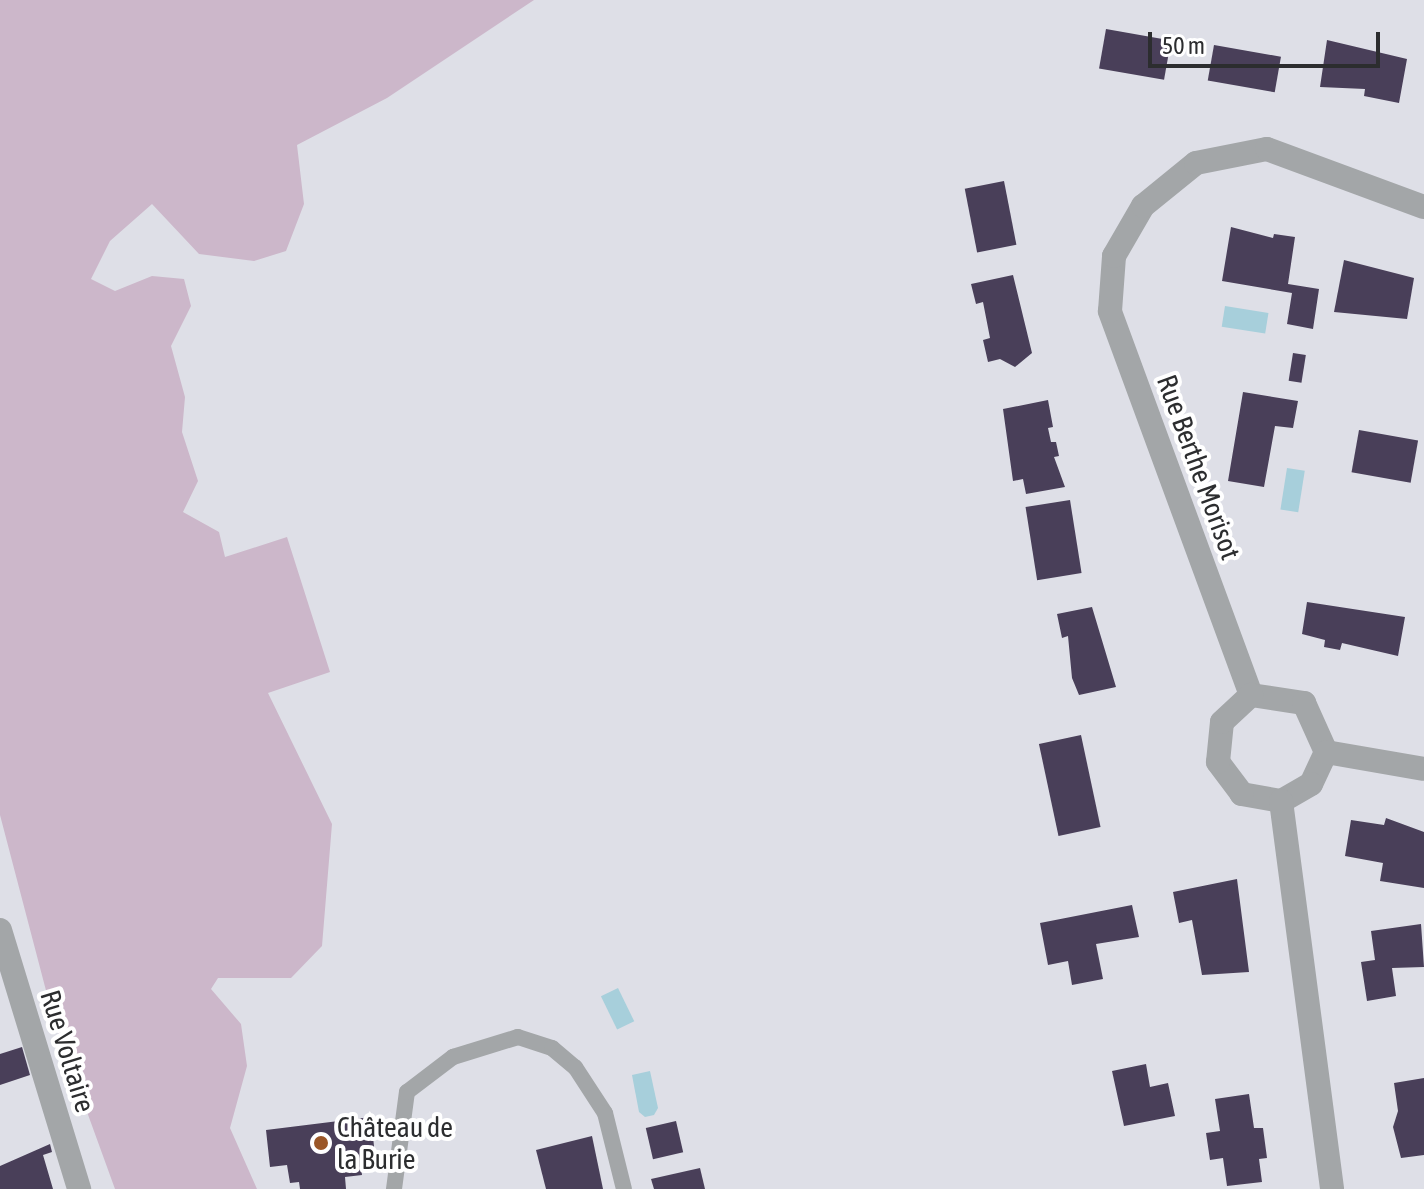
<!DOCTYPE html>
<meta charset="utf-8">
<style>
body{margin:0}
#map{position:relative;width:1424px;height:1189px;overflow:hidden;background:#dedfe7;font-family:"Asap Condensed",sans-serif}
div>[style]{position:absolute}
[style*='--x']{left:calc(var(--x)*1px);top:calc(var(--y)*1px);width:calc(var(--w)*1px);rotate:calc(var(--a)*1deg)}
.green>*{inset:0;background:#ccb7ca}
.water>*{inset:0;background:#a7cfdb;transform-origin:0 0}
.building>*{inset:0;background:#493f59;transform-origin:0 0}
.lane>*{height:16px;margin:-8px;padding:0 8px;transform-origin:8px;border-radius:8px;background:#a3a6a8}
.street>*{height:24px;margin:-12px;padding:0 12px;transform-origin:12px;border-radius:12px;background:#a3a6a8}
.dots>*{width:22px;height:22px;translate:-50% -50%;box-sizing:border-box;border:4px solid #fff;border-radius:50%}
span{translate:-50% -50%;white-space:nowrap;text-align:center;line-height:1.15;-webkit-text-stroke:8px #fff;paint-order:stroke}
.street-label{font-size:28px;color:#2c2d2f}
.poi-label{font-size:28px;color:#2c2d2f}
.left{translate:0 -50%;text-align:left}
.scale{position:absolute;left:1148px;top:32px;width:232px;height:36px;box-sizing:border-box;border:4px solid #2c2d2f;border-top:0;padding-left:10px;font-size:24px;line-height:28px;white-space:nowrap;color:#2c2d2f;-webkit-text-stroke:6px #fff;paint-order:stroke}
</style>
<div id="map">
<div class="green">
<i style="clip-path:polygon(0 0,534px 0,387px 98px,297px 145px,304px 204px,286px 251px,254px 261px,199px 254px,152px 204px,110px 241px,91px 279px,115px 291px,152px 276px,184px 279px,191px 306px,171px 346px,185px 397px,182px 432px,198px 481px,183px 512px,219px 532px,225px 557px,287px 537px,330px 672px,268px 693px,332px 824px,322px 946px,291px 978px,218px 978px,211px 989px,241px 1024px,247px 1066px,230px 1128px,257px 1189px,115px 1189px,54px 1021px,0 815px)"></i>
</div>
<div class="water">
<i style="left:1225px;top:306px;width:44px;height:21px;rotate:9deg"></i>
<i style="left:1287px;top:468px;width:18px;height:42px;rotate:9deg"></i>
<i style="left:618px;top:988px;width:37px;height:19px;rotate:64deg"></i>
<i style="clip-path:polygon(650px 1071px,658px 1108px,654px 1115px,645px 1117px,639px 1112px,632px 1075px)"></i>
</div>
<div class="building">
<i style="left:1106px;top:29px;width:66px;height:40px;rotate:10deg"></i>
<i style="clip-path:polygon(1327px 40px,1407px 59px,1399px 103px,1364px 96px,1365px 89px,1320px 87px)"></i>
<i style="left:1214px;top:45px;width:68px;height:36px;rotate:10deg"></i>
<i style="left:1004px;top:181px;width:65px;height:40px;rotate:79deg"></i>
<i style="clip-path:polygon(1231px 227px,1273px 238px,1274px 234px,1295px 237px,1288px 284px,1319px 289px,1313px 329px,1287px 324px,1292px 293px,1222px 281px)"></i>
<i style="clip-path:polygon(1344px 260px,1414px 278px,1407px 319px,1334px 312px)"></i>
<i style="clip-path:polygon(1013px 275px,1032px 353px,1015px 367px,1000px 359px,988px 362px,983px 340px,990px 338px,983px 302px,976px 304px,971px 284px)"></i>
<i style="left:1293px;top:353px;width:13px;height:28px;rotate:9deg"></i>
<i style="clip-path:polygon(1243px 392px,1298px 401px,1293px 428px,1275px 426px,1264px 487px,1228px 481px)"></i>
<i style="clip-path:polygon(1048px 400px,1053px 427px,1048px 428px,1051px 442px,1056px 442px,1059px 456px,1054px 457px,1065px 487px,1026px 494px,1023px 479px,1013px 481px,1003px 409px)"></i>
<i style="left:1359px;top:430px;width:60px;height:43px;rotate:10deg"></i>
<i style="left:1070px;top:500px;width:74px;height:45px;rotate:81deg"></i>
<i style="clip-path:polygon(1307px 602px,1405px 617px,1398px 656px,1342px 643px,1340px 650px,1324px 647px,1325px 640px,1302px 634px)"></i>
<i style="clip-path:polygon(1092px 607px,1116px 687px,1079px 695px,1072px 678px,1068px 636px,1062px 638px,1057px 614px)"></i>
<i style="left:1081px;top:735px;width:94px;height:43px;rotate:78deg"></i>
<i style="clip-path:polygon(1386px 818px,1424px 832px,1424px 888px,1380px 881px,1383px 863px,1345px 856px,1351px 820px,1384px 825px)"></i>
<i style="clip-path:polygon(1237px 879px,1249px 972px,1202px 975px,1192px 920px,1179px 923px,1173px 892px)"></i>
<i style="clip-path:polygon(1132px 905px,1139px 937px,1096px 944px,1103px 979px,1072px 985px,1068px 961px,1048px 965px,1040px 923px)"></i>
<i style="clip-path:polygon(1421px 924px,1424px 967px,1392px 968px,1396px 996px,1367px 1001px,1361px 962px,1375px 960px,1371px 931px)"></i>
<i style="clip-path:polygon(22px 1047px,30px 1075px,0 1085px,0 1054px)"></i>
<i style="clip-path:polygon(1146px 1064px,1150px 1087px,1168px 1083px,1175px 1116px,1124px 1126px,1112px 1071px)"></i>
<i style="clip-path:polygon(1424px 1078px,1424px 1155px,1401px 1158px,1393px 1127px,1398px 1111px,1394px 1083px)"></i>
<i style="clip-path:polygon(1249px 1094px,1254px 1128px,1263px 1128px,1267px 1158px,1259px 1159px,1262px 1182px,1227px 1186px,1223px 1158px,1210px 1160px,1206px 1133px,1220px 1131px,1215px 1099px)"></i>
<i style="clip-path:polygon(371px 1117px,375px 1156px,360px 1157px,362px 1175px,345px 1177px,346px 1189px,300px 1189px,299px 1182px,290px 1183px,287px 1165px,270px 1167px,266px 1130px)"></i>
<i style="left:676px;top:1121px;width:32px;height:31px;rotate:77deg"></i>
<i style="clip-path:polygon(592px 1136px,603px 1189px,546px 1189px,536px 1150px)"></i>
<i style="clip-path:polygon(50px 1144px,52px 1152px,43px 1155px,53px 1189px,0 1189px,0 1166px)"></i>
<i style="clip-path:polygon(700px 1168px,705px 1189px,654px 1189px,651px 1179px)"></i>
</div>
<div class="lane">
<i style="--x:394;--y:1189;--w:98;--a:-82.4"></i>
<i style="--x:407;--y:1092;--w:58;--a:-37.3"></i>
<i style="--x:453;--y:1057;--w:68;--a:-17.1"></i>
<i style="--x:518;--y:1037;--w:36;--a:18"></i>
<i style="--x:552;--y:1048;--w:30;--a:40"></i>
<i style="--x:575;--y:1067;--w:55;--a:56.9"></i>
<i style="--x:605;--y:1113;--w:78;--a:76"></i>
</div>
<div class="street">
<i style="--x:1251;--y:695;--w:409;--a:-110.2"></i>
<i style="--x:1110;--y:311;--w:55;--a:-85.8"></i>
<i style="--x:1114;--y:256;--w:58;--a:-59.9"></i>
<i style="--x:1143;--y:206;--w:68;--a:-39.1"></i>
<i style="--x:1196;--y:163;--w:72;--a:-11.2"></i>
<i style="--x:1267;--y:149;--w:167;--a:20.3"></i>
<i style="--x:1251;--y:695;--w:54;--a:8.6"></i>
<i style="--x:1304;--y:703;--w:54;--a:65.8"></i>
<i style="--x:1326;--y:752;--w:35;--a:115"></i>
<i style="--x:1311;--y:784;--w:34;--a:150"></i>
<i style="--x:1281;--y:801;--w:40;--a:-170"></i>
<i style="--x:1242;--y:794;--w:40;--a:-127"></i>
<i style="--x:1218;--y:762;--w:40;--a:-84.3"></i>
<i style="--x:1222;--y:722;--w:40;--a:-43"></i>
<i style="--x:1326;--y:752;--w:99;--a:9.8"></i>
<i style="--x:1281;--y:801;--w:391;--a:82.5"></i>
<i style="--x:0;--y:930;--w:271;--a:73"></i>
</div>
<div class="dots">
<i style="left:321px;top:1143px;background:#9a5627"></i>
</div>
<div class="street-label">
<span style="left:1199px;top:467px;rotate:70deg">Rue Berthe Morisot</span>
<span style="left:68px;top:1051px;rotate:73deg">Rue Voltaire</span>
</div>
<div class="poi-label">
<span class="left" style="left:337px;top:1143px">Château de<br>la Burie</span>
</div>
<div class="scale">50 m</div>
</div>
